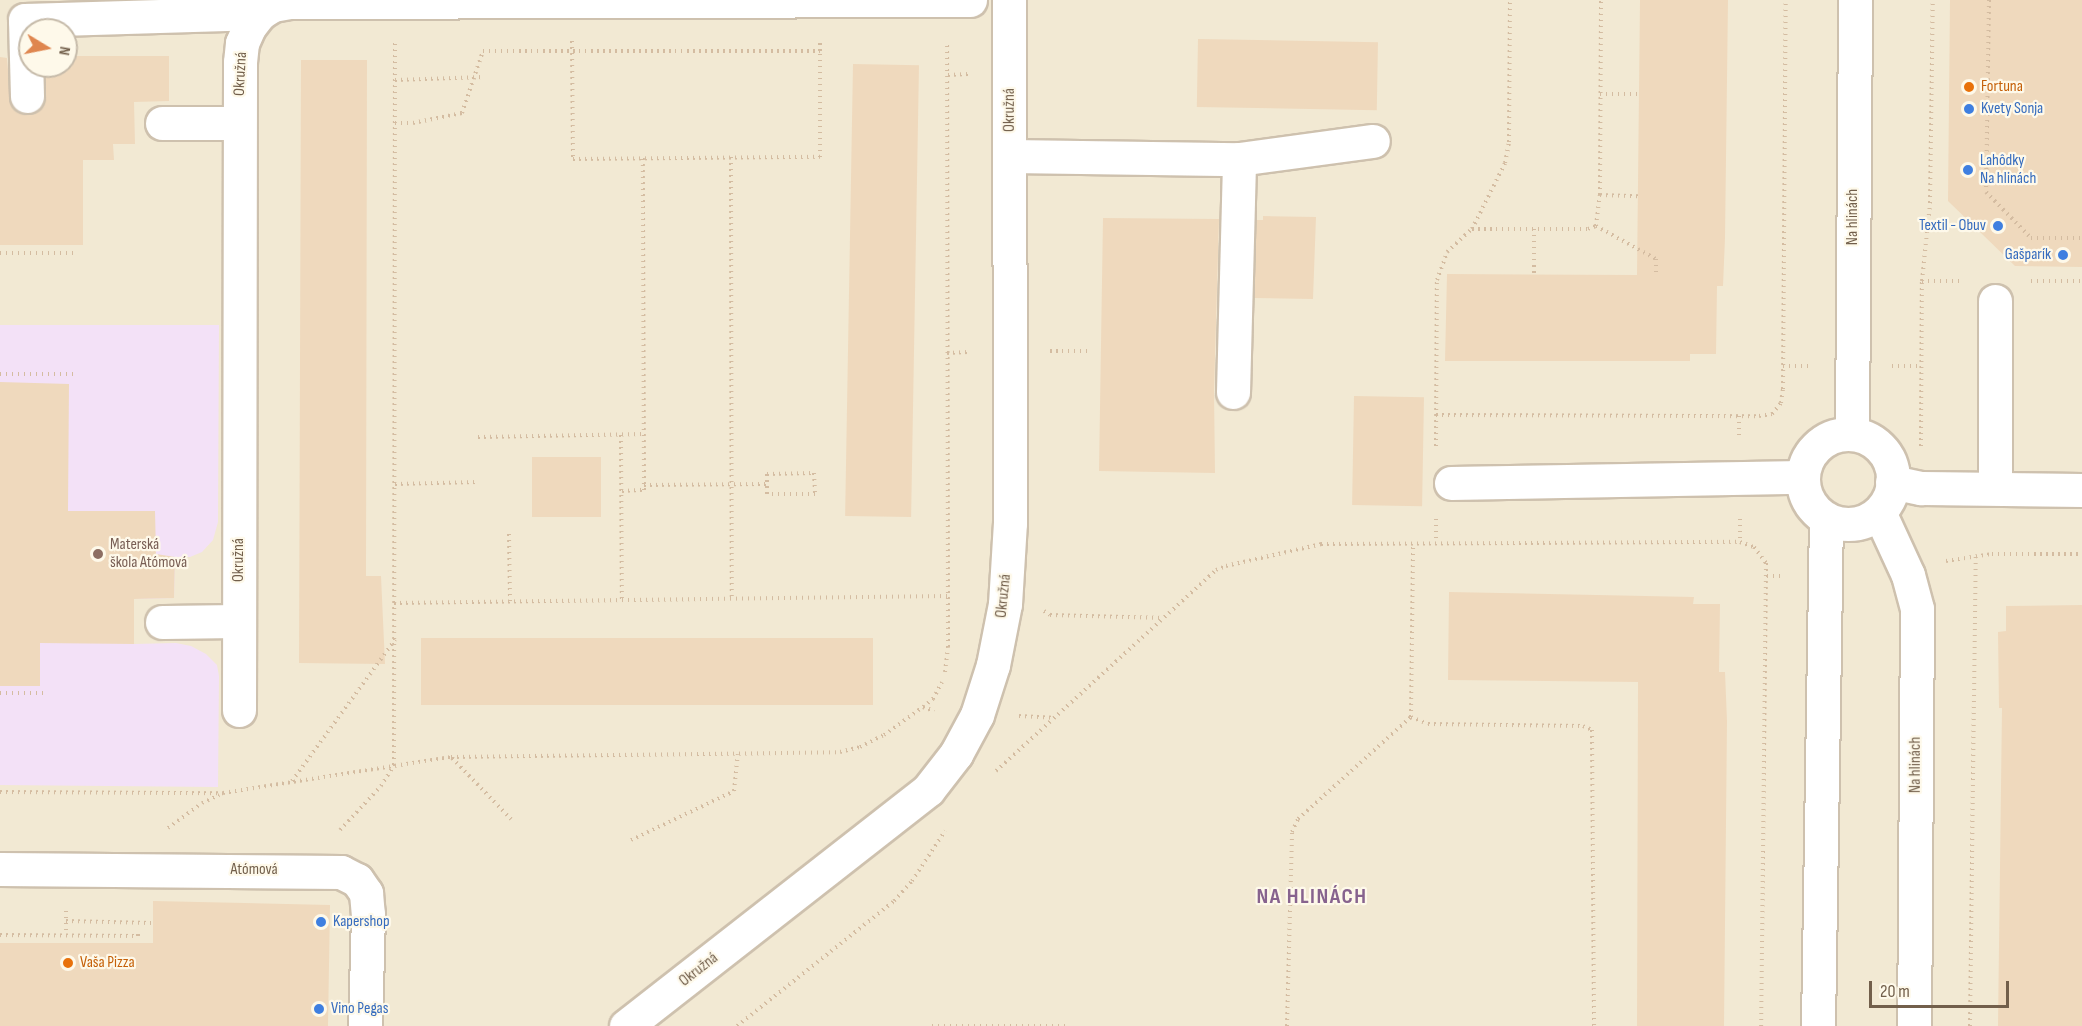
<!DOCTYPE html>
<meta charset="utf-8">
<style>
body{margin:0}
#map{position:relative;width:2082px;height:1026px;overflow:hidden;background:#fbf6e4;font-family:"Sofia Sans Condensed",sans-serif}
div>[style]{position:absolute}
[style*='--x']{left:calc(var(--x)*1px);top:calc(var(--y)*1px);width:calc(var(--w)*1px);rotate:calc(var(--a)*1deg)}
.residential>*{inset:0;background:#f2e9d3}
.education>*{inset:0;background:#f3e1f7}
.building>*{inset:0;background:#efd9bd;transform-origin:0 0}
.path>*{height:4px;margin-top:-2px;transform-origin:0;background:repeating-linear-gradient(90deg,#d4bca1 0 1.5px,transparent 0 6px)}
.roads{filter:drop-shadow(2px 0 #cec1ae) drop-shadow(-2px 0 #cec1ae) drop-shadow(0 2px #cec1ae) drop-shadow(0 -2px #cec1ae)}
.minor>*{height:33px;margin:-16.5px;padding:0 16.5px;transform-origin:16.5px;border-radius:16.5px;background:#fff}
.minor>.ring{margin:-16.5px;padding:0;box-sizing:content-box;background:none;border:33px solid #fff;border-radius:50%}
.dots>*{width:16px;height:16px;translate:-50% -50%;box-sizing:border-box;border:3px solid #fef9ea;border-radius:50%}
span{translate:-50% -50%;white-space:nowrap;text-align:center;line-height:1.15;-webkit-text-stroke:4.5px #fef9ea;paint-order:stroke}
.street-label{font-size:16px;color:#725f4b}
.food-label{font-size:16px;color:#c56008}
.left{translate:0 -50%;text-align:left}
.shop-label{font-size:16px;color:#366cbe}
.right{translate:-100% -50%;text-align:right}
.education-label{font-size:16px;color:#785e54}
.district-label{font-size:22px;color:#87638e;font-weight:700;letter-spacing:1.5px}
.north{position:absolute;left:18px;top:18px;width:60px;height:60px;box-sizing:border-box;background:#fef9ea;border:2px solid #c6bbaa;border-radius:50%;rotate:100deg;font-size:16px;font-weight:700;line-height:24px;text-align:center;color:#725f4b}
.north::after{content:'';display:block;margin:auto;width:21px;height:27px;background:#df864f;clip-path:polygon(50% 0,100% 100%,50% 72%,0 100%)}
.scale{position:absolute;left:1869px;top:981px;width:140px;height:27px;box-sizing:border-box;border:3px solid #725f4b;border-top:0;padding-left:8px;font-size:18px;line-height:21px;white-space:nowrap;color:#725f4b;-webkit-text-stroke:4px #fef9ea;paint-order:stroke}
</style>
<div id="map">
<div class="residential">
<i style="clip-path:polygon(evenodd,0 0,2082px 0,2082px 1026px,0 1026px,0 0,30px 30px,66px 30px,66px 66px,30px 66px,30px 30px)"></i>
</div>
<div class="education">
<i style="clip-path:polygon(0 325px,219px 325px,218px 522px,213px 540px,202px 552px,190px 557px,175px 557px,174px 598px,134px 599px,134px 644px,176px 643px,191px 646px,206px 654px,217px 665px,219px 676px,218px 787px,0 785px)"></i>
</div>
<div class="building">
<i style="clip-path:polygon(1640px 0,1728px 0,1725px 238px,1723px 286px,1717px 286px,1716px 354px,1690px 354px,1690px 361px,1445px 361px,1447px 274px,1637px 275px)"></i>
<i style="clip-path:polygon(1950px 0,2082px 0,2082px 267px,2015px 266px,1948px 201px)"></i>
<i style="left:1198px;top:39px;width:180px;height:68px;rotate:1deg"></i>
<i style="clip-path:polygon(66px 56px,169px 56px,169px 101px,134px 102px,135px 144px,113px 144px,114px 160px,83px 160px,83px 245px,0 245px,0 57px,7px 58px,11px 105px,18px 112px,27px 115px,37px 112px,44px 104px,45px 66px,66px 66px)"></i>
<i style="clip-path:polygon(301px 60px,367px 60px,366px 576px,381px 576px,385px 664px,299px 663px)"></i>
<i style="left:853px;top:64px;width:66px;height:452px;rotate:1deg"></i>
<i style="clip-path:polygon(1263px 216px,1316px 217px,1313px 299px,1254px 298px,1256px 220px,1263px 220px)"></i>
<i style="clip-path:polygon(1103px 218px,1219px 219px,1214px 392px,1215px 473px,1099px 471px)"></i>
<i style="clip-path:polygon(0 382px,69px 384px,68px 511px,155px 511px,156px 554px,175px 557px,174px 598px,134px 599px,134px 644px,40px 643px,40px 686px,0 686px)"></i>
<i style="left:1354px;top:396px;width:70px;height:109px;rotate:1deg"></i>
<i style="left:532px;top:457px;width:69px;height:60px"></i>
<i style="clip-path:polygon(1449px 592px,1694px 597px,1693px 604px,1720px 604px,1719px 672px,1725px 672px,1727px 721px,1724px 1026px,1637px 1026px,1638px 682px,1448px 680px)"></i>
<i style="clip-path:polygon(2082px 605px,2082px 1026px,1998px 1026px,2002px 708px,1999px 708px,1998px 632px,2006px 631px,2006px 606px)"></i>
<i style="left:873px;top:638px;width:67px;height:452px;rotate:90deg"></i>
<i style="clip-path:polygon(153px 901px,330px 905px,328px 1026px,0 1026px,0 943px,153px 943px)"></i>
</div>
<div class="path">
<i style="--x:1989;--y:0;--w:192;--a:90.9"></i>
<i style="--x:1986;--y:192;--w:64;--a:45.6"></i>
<i style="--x:2031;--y:238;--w:51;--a:0"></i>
<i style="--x:572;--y:41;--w:118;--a:89.5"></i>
<i style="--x:573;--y:159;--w:247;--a:-0.5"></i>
<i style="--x:820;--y:157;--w:106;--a:-90"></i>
<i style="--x:948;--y:75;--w:20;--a:-3"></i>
<i style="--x:395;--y:80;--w:88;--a:-2"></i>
<i style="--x:1600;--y:94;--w:39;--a:0"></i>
<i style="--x:395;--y:123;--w:18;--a:0"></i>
<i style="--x:413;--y:123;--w:50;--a:-11.5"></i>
<i style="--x:462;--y:113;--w:65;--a:-71.3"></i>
<i style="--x:483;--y:51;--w:337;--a:0"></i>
<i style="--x:820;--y:51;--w:9;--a:-90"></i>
<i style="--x:731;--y:157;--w:441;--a:89.9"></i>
<i style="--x:1600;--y:195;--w:38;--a:2"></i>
<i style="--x:1596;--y:226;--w:68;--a:28.8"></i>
<i style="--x:1656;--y:259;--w:17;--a:90"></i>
<i style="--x:1472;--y:229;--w:116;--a:0"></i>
<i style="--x:1588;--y:229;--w:9;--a:-21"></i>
<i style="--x:1596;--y:226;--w:31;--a:-83"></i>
<i style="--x:1600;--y:195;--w:195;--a:-89.7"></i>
<i style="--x:1534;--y:229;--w:45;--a:90"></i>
<i style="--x:0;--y:253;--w:78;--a:0"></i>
<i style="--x:1922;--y:281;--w:38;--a:0"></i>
<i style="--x:2031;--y:281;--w:51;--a:0"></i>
<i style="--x:1050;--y:351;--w:39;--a:0"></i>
<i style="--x:947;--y:353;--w:21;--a:-3"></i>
<i style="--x:1783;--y:366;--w:29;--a:0"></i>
<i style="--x:1892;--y:366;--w:28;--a:0"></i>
<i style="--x:0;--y:374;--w:77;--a:0"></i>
<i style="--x:1436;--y:415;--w:323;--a:0.2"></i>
<i style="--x:1759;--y:416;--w:13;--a:-9"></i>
<i style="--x:1772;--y:414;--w:14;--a:-51"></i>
<i style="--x:1781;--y:403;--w:14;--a:-82"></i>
<i style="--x:1783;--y:389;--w:389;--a:-89.6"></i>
<i style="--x:1739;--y:416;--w:20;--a:90"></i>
<i style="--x:621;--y:435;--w:165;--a:89.7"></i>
<i style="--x:478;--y:437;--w:165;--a:-1"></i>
<i style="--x:1436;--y:446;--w:166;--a:-89.7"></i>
<i style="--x:1437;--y:280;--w:30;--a:-70"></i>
<i style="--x:1447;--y:252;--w:34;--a:-43"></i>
<i style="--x:1472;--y:229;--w:74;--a:-63.4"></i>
<i style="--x:1505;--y:163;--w:21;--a:-79"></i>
<i style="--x:1509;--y:142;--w:142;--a:-89.6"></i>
<i style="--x:1921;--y:446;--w:165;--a:-89.7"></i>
<i style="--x:1922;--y:281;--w:78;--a:-84.1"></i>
<i style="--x:1930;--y:203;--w:203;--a:-89.2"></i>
<i style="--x:814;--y:473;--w:21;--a:87"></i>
<i style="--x:815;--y:494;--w:48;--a:180"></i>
<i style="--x:767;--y:494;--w:20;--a:-90"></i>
<i style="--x:767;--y:474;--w:47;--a:-1.2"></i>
<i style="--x:395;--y:484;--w:82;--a:-1.4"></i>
<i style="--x:644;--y:485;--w:123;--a:-0.5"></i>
<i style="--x:622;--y:491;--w:22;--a:-3"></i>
<i style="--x:644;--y:490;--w:332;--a:-90.2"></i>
<i style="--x:1436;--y:519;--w:23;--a:90"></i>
<i style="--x:1740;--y:519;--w:23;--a:90"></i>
<i style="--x:509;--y:534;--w:67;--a:89.1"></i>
<i style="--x:1946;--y:561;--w:47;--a:-8.7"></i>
<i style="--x:1992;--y:554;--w:90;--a:0"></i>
<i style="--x:1767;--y:576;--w:18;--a:0"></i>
<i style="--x:394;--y:603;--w:553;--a:-0.73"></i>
<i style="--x:1044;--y:611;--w:7;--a:34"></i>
<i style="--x:1050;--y:615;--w:114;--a:1.5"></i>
<i style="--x:945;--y:672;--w:25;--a:-83"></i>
<i style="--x:948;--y:647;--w:606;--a:-90.09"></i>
<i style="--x:0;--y:693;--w:47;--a:0"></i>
<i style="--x:923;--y:707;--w:13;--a:-39"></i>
<i style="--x:933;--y:699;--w:19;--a:-62"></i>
<i style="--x:1019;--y:716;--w:34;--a:3"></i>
<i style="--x:1411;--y:717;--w:18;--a:22"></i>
<i style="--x:1428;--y:724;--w:155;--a:0.7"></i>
<i style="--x:1583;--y:726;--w:10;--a:24"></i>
<i style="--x:1592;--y:730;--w:296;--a:89.6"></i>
<i style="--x:452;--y:758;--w:85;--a:46"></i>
<i style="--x:996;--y:771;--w:298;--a:-42.4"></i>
<i style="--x:1216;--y:570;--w:11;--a:-22"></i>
<i style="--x:1226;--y:566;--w:98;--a:-13"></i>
<i style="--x:1321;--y:544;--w:419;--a:-0.3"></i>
<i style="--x:1740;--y:542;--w:15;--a:20"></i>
<i style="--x:1754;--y:547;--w:20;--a:53"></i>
<i style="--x:1766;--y:563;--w:463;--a:90.6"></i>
<i style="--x:292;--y:781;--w:175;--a:-53.9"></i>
<i style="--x:0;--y:792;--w:223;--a:0.3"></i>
<i style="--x:223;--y:793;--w:231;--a:-9"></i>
<i style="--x:451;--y:757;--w:389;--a:-0.7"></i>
<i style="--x:840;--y:752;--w:21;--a:-14"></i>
<i style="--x:860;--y:747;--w:27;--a:-27"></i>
<i style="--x:884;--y:735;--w:48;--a:-35.7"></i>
<i style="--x:923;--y:707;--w:12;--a:20"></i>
<i style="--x:168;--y:828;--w:42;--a:-36.3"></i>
<i style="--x:202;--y:803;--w:19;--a:-25"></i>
<i style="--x:340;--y:830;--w:60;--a:-47"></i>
<i style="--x:381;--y:786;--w:25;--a:-58"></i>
<i style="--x:394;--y:765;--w:724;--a:-89.92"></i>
<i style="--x:631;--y:840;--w:114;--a:-25.4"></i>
<i style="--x:734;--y:791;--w:37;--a:-84"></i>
<i style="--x:66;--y:911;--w:23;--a:90"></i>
<i style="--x:66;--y:921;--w:85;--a:1.3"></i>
<i style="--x:0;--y:935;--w:138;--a:0.4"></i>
<i style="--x:138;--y:936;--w:6;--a:-90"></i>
<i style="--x:737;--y:1026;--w:201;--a:-38.5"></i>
<i style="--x:894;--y:901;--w:27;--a:-48"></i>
<i style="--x:912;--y:881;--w:60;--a:-56.6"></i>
<i style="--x:932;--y:1026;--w:136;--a:0"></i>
<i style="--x:1287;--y:1026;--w:194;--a:-88.5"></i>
<i style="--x:1292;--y:832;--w:14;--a:-65"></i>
<i style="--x:1298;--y:819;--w:152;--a:-42.1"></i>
<i style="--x:1411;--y:717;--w:174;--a:-89.3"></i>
<i style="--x:1970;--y:1026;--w:471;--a:-89.3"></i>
</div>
<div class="roads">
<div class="minor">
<i style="--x:27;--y:96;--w:76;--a:-91.5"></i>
<i style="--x:25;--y:20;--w:235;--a:-1.7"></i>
<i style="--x:162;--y:123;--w:77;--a:0"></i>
<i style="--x:1010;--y:156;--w:229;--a:0.8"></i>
<i style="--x:1239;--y:159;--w:135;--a:-7.7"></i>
<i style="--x:1995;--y:301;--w:187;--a:90"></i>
<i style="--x:1233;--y:392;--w:233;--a:-88.5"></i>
<i style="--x:1852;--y:434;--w:434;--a:-89.6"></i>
<i class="ring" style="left:1803px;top:434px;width:57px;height:57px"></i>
<i style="--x:1892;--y:482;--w:30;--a:12"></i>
<i style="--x:1921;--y:488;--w:161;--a:0.7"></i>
<i style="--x:1451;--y:483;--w:351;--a:-1"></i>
<i style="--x:1879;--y:512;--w:69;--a:65.3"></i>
<i style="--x:1908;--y:575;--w:35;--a:75"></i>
<i style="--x:1917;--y:609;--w:417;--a:90.4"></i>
<i style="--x:162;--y:622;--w:77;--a:-0.7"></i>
<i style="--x:239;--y:710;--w:648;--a:-89.91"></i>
<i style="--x:240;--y:62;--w:19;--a:-84"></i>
<i style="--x:242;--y:43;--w:17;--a:-66"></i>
<i style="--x:249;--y:27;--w:18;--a:-52"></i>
<i style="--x:260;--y:13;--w:15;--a:-32"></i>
<i style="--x:273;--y:5;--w:17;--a:-10"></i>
<i style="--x:290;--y:2;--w:680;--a:-0.17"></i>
<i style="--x:0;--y:869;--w:341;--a:0.5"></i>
<i style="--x:341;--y:872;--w:18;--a:27"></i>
<i style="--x:357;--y:880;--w:16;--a:55"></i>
<i style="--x:366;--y:893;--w:21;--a:85"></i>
<i style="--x:368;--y:914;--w:112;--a:91.5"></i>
<i style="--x:626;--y:1026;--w:383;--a:-38"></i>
<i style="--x:928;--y:790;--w:46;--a:-52.1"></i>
<i style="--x:956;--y:754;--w:44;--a:-61.7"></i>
<i style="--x:977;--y:715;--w:52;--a:-72.3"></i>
<i style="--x:993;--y:665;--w:62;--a:-78.9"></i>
<i style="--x:1005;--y:604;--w:81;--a:-86.5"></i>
<i style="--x:1010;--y:523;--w:523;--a:-90.11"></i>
<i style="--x:1818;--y:1026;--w:507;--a:-89.1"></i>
</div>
</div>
<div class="dots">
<i style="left:1969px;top:87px;background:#e8710a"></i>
<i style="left:1969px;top:109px;background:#3f7fe0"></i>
<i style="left:1968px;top:170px;background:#3f7fe0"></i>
<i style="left:1998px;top:226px;background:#3f7fe0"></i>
<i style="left:2063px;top:255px;background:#3f7fe0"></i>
<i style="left:98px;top:554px;background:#8d6e63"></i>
<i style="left:321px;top:922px;background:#3f7fe0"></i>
<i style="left:68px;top:963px;background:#e8710a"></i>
<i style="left:319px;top:1009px;background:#3f7fe0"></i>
</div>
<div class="street-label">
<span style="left:241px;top:74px;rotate:-87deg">Okružná</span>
<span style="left:1010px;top:110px;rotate:-90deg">Okružná</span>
<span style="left:1853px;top:217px;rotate:-90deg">Na hlinách</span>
<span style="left:239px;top:560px;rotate:-90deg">Okružná</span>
<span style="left:1004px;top:596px;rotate:-84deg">Okružná</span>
<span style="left:1916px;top:765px;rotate:-90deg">Na hlinách</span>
<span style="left:254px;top:870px">Atómová</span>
<span style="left:699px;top:970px;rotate:-38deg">Okružná</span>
</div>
<div class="food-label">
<span class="left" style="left:1981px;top:87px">Fortuna</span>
<span class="left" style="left:80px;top:963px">Vaša Pizza</span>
</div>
<div class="shop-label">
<span class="left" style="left:1981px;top:109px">Kvety Sonja</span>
<span class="left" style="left:1980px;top:170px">Lahôdky<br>Na hlinách</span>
<span class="right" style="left:1986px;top:226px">Textil - Obuv</span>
<span class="right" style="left:2051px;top:255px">Gašparík</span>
<span class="left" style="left:333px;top:922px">Kapershop</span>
<span class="left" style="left:331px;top:1009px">Vino Pegas</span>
</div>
<div class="education-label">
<span class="left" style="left:110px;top:554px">Materská<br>škola Atómová</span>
</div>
<div class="district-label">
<span style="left:1312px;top:897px">NA HLINÁCH</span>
</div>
<div class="north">N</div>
<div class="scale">20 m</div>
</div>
